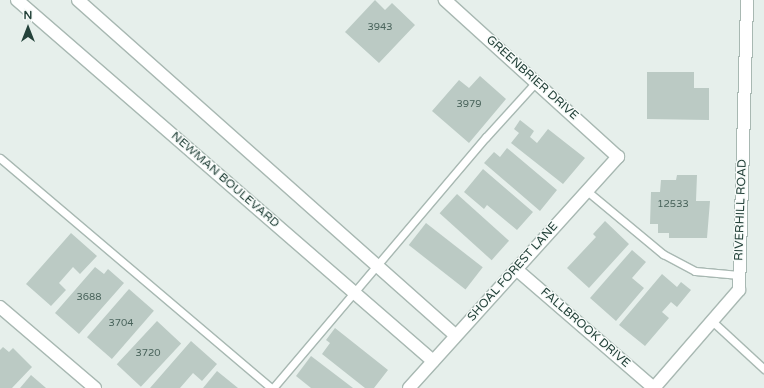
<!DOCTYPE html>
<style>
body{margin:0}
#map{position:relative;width:764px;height:388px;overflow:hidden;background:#e6efeb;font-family:"Varela Round",sans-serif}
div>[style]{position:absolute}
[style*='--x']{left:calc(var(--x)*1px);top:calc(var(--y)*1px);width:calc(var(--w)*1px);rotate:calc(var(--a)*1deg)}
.building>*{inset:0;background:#bbcac4;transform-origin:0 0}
.roads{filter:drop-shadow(1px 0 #a8b8b2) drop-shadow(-1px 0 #a8b8b2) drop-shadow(0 1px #a8b8b2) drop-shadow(0 -1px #a8b8b2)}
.service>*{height:7px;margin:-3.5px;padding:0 3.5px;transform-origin:3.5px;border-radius:3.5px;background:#fff}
.minor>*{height:12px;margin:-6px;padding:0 6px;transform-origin:6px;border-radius:6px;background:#fff}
span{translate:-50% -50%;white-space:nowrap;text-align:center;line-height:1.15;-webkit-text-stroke:3px #f7fbf9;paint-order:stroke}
.number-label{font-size:10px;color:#4a645c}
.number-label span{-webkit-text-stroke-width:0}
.street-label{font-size:12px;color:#24423a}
.north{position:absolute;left:8px;top:8px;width:40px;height:40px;-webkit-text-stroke:3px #f7fbf9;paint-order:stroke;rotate:0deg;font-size:11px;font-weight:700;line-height:16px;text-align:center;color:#24423a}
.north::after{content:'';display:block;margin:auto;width:14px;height:18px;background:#24423a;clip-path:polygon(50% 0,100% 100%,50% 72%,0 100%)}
</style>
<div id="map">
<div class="building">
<i style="clip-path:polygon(375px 0,385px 10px,392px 3px,415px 25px,379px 63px,345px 32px)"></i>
<i style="clip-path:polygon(647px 72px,694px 72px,694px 88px,709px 88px,709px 120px,647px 119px)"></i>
<i style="clip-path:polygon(480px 76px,506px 99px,469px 143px,432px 111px,459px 80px,469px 88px)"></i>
<i style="clip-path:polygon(520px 120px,534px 131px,530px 137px,537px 143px,548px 129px,585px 158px,563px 184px,511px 143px,519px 133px,514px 129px)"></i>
<i style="clip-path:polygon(507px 148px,557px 190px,540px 211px,484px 163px,494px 152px,500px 157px)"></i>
<i style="clip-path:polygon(483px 169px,533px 212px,517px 230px,487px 205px,484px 209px,464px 192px)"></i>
<i style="clip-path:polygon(677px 175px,697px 175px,696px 201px,710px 201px,707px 238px,669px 238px,669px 233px,658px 233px,658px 224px,650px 224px,651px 192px,660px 192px,661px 180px,676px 180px)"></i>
<i style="left:457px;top:194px;width:70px;height:26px;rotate:42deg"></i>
<i style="clip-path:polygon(605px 221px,629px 244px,589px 288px,567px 268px,596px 237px,593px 234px)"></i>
<i style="left:426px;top:223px;width:72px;height:28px;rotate:38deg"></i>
<i style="clip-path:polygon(71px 233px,97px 256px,80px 274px,73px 267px,59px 283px,66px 290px,51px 306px,26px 284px)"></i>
<i style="clip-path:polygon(632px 250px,646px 262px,632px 278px,644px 288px,616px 321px,590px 298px)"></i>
<i style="clip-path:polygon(95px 267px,104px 274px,108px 269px,124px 283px,79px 334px,55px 313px)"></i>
<i style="clip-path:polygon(662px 274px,677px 287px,681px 282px,691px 290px,677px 307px,671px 302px,662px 312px,669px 318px,645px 346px,619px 325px)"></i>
<i style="left:129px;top:289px;width:33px;height:64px;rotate:41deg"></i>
<i style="left:157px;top:321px;width:33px;height:59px;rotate:43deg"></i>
<i style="clip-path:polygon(335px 328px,388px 370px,374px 388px,365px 388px,322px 354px,330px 343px,326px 340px)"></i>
<i style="clip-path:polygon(191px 341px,217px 364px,202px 381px,193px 373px,180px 388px,150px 388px)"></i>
<i style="clip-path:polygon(3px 347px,9px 352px,13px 348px,32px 367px,12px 388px,0 388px,0 350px)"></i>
<i style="clip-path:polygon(311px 356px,353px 388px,311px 388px,296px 376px)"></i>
<i style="clip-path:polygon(217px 371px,238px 388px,203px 388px)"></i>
<i style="clip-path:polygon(31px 375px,46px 388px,20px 388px)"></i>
</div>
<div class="roads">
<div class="service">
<i style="--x:0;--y:158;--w:355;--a:40.3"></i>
<i style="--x:587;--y:191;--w:99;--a:39.7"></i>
<i style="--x:663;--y:254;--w:36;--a:28"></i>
<i style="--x:695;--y:271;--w:44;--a:5.2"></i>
<i style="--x:712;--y:321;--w:71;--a:42.7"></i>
<i style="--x:273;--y:388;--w:329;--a:-49.7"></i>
<i style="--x:486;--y:137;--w:74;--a:-47.7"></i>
</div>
<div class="minor">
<i style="--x:17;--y:0;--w:551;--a:40.95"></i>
<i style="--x:78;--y:0;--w:504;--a:41.62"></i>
<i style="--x:516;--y:269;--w:182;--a:40.8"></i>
<i style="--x:0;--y:307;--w:125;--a:40.5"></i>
<i style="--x:409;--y:388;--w:312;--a:-47.9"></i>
<i style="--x:618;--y:157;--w:234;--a:-137.8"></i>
<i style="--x:654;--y:388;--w:130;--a:-49.1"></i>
<i style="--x:739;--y:290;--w:290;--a:-88.4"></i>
</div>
</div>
<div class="number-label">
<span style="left:380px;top:28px">3943</span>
<span style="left:469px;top:105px">3979</span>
<span style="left:673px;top:205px">12533</span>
<span style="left:89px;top:298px">3688</span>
<span style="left:121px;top:324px">3704</span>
<span style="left:148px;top:354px">3720</span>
</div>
<div class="street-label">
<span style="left:532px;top:78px;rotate:42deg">GREENBRIER DRIVE</span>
<span style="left:225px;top:180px;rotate:41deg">NEWMAN BOULEVARD</span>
<span style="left:741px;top:210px;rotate:-88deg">RIVERHILL ROAD</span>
<span style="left:513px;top:272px;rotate:-48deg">SHOAL FOREST LANE</span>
<span style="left:585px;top:328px;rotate:41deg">FALLBROOK DRIVE</span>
</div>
<div class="north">N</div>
</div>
